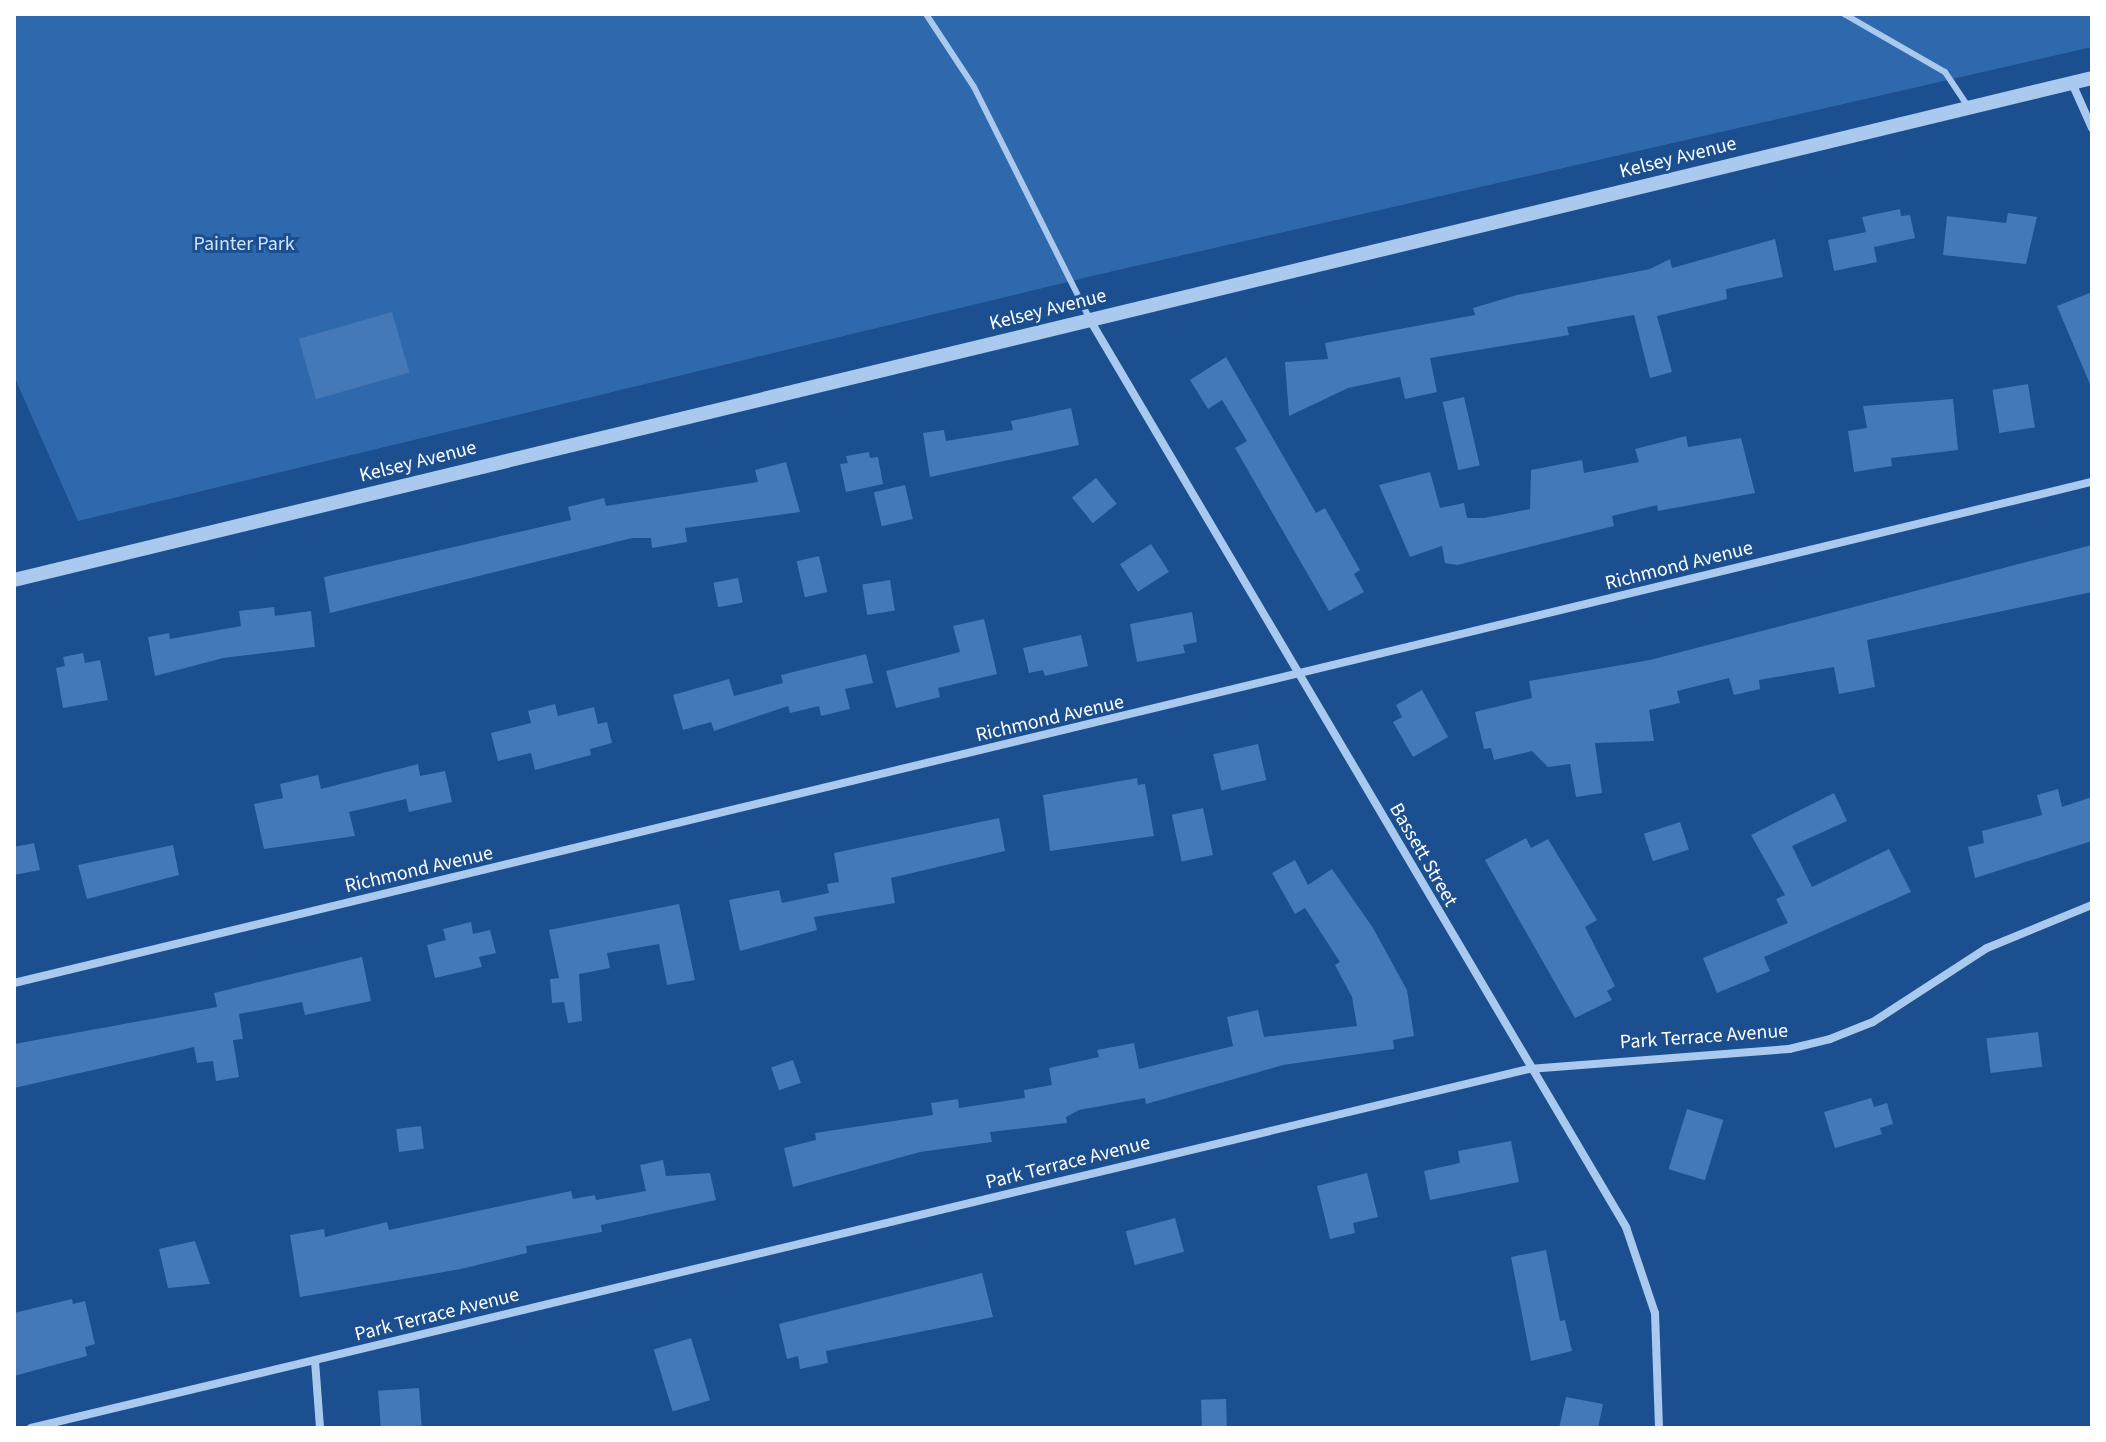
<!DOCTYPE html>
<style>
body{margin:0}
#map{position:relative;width:2106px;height:1442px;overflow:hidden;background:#1b4f8f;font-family:"Source Sans 3",sans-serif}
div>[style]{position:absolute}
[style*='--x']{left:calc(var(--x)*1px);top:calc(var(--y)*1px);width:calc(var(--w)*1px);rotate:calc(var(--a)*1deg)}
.green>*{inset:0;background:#2e69ad}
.building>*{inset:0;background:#4478b7;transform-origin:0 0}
.service>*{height:6px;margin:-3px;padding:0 3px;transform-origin:3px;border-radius:3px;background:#a9c9ee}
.minor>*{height:8px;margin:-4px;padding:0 4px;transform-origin:4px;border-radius:4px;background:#a9c9ee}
.tertiary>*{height:14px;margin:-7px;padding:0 7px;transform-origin:7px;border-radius:7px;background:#a9c9ee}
span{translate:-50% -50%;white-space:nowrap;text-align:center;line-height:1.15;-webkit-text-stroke:6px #1b4f8f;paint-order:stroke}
.street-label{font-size:20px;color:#fff}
.park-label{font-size:20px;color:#cfe3fa}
.frame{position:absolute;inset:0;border:16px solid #fff;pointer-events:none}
</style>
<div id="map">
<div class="green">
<i style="clip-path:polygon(14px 14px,2092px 14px,2092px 47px,1105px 273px,78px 521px,14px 376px)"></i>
</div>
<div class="building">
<i style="clip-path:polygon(1900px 209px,1901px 216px,1910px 215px,1915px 238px,1874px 247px,1877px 262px,1834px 271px,1828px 240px,1866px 232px,1862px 217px)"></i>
<i style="clip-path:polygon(2008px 213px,2037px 217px,2026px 264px,1943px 255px,1947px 216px,2006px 223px)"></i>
<i style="clip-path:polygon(1775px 239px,1783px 277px,1726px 289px,1727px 299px,1657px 316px,1672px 372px,1650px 378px,1634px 315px,1567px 327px,1569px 335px,1430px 358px,1437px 392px,1405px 399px,1400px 377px,1348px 388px,1289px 416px,1285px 362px,1328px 359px,1325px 343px,1475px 315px,1473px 308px,1517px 295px,1650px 269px,1670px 259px,1672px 268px)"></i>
<i style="clip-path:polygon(2092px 292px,2092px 389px,2057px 306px)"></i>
<i style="left:392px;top:312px;width:63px;height:97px;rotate:74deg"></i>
<i style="clip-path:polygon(1226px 357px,1316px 513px,1325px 508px,1360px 570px,1354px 574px,1364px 592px,1329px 611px,1235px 448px,1247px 441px,1222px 400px,1208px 409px,1190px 380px)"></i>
<i style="left:2028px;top:384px;width:44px;height:36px;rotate:81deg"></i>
<i style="left:1464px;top:397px;width:70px;height:22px;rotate:77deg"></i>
<i style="clip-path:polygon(1953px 399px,1958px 450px,1891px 458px,1892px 466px,1854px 472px,1848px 431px,1867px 428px,1863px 406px)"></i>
<i style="clip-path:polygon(1071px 408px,1079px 445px,930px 477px,923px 433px,944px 430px,946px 441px,1013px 430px,1011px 421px)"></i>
<i style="clip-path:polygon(1686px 436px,1688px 447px,1741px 438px,1755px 493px,1658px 511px,1657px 505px,1612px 516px,1614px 526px,1457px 565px,1445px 563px,1442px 546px,1410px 557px,1379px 485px,1430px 472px,1440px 508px,1464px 503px,1467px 518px,1484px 518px,1530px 509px,1531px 470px,1582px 460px,1584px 473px,1639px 462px,1635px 449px)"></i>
<i style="clip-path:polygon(869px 452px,870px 458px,878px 457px,883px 484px,846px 492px,840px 464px,848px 463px,846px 456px)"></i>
<i style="clip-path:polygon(786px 462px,800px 512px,685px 528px,687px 542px,652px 548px,651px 538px,632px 538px,330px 613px,324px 577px,571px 520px,568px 507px,604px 498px,606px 506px,758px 482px,755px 470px)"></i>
<i style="left:1096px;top:478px;width:33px;height:31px;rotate:51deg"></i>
<i style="left:905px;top:485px;width:35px;height:32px;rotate:77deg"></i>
<i style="left:1151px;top:544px;width:33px;height:37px;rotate:57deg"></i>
<i style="clip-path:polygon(2092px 545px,2092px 592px,1867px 640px,1875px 687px,1839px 694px,1834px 667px,1759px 680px,1760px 689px,1734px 695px,1729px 678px,1677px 691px,1680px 703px,1649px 710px,1654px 741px,1595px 743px,1602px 793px,1576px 797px,1570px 764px,1548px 767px,1532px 751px,1494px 760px,1491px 748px,1484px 749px,1475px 712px,1532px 698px,1529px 681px,1650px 660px)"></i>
<i style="left:819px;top:556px;width:37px;height:23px;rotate:77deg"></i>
<i style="left:738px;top:578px;width:25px;height:25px;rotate:79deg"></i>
<i style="left:890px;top:580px;width:31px;height:28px;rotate:81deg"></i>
<i style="clip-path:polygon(274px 607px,275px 616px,311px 611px,315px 647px,223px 658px,155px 676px,148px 637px,169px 633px,170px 639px,241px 626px,239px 611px)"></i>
<i style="clip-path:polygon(1192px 612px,1197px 642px,1183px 645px,1185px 653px,1137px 662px,1130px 624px)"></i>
<i style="clip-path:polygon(984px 619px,997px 674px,938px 688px,940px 697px,896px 708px,886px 671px,960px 652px,953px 626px)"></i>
<i style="clip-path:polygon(1081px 635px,1088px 666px,1045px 676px,1043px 670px,1029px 673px,1023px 648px)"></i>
<i style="clip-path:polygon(83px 653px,85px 663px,100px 660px,108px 700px,63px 708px,56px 668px,65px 666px,63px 657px)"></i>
<i style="clip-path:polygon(866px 654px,873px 683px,845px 689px,850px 709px,821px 716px,819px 706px,790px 713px,788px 706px,714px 731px,711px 722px,683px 730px,673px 695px,729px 679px,734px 696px,783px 683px,781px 675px)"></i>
<i style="clip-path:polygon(1422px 690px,1448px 737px,1413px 757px,1393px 722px,1402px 717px,1396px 705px)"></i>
<i style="clip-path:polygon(555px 704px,558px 716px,594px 707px,598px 724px,607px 722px,612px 743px,590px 749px,591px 755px,535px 770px,531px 753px,498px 761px,491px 733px,531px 723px,528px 711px)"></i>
<i style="left:1258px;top:744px;width:37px;height:46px;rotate:77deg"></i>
<i style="clip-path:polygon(418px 764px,420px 776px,445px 771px,452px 802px,409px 812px,406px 799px,349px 812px,355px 836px,264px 849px,254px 804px,283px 798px,280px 784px,318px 775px,321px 789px)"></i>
<i style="clip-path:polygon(1137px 778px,1138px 785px,1145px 784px,1154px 836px,1050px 851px,1043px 795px)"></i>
<i style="clip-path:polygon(2058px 789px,2062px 807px,2092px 797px,2092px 841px,1975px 878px,1968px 847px,1984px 843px,1982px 831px,2042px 815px,2037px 795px)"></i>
<i style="clip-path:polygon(1834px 793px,1847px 821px,1792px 846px,1812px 887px,1889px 849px,1911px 892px,1764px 957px,1770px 971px,1717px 993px,1703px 958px,1788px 923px,1776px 899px,1785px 895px,1751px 835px)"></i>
<i style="left:1203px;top:808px;width:48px;height:32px;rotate:78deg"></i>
<i style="clip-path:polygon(999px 818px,1005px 851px,891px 878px,895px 903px,814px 917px,817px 930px,740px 951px,729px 900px,779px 890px,782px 903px,829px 893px,827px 884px,839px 882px,834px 853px)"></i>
<i style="left:1680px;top:822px;width:29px;height:38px;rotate:72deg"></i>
<i style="clip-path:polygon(1526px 838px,1531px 848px,1548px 839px,1597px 920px,1585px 927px,1615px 986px,1607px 991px,1612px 1000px,1575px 1018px,1485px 860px)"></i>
<i style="clip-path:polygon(34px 843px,40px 870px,14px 875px,14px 847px)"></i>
<i style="clip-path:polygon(173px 845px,179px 875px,87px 899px,78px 865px)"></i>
<i style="clip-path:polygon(1295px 860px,1308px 885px,1332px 869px,1373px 928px,1407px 990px,1414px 1036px,1393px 1040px,1394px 1049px,1283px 1065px,1146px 1104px,1145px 1098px,1079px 1110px,1066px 1117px,1067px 1123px,990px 1132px,992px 1142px,920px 1152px,793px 1187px,784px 1148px,816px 1140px,815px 1133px,933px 1115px,931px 1103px,958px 1099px,959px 1108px,1025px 1098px,1024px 1090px,1052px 1085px,1049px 1068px,1099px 1057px,1097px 1050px,1134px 1043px,1139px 1069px,1233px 1046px,1227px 1017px,1258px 1010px,1264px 1037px,1357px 1026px,1352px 997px,1335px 965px,1340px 962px,1305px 908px,1295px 914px,1272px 873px)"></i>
<i style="clip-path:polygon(679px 904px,695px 980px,667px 985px,659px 944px,607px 953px,610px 968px,579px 974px,582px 1021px,568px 1023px,564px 1002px,552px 1003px,550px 979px,559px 978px,549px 930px)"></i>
<i style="clip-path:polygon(471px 922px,473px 934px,490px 930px,496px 953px,479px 957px,482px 967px,435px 978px,427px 945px,446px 940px,443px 929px)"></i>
<i style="clip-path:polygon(362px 957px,371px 1001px,305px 1015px,302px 1002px,239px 1014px,243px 1039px,233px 1040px,239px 1077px,216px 1081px,213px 1061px,197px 1063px,194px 1047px,14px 1088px,14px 1044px,217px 1007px,214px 993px)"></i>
<i style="left:2038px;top:1032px;width:35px;height:52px;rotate:83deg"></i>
<i style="left:793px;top:1060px;width:24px;height:23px;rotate:71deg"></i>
<i style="clip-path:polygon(1871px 1098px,1874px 1107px,1887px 1103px,1893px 1124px,1880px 1128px,1882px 1134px,1835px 1148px,1824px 1112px)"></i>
<i style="left:1687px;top:1109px;width:38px;height:63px;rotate:17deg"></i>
<i style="left:421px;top:1126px;width:23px;height:25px;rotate:83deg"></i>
<i style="clip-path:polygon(1511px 1141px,1519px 1182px,1430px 1200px,1424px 1171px,1460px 1163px,1458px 1151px)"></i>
<i style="clip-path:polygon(663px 1160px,666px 1176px,710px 1173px,716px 1200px,601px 1225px,602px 1232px,526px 1246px,527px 1253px,461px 1269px,300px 1297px,290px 1235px,324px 1229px,325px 1237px,387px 1222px,389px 1230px,571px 1191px,573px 1199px,595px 1195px,596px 1200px,646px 1191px,640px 1165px)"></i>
<i style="clip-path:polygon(1367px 1173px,1378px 1217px,1353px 1223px,1355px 1233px,1330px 1239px,1317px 1186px)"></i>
<i style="left:1175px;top:1218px;width:35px;height:51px;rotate:75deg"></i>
<i style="clip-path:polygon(195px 1241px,210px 1284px,168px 1288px,159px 1249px)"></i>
<i style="clip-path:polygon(1546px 1250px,1560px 1321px,1565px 1320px,1572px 1351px,1531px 1361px,1511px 1257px)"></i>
<i style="clip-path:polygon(982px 1273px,993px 1317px,826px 1351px,828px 1363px,800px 1369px,798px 1356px,787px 1359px,779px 1324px)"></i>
<i style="clip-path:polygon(72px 1299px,73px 1304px,85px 1301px,95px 1344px,85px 1347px,87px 1356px,14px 1376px,14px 1313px)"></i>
<i style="left:691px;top:1338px;width:65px;height:39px;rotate:73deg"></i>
<i style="left:419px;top:1388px;width:40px;height:41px;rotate:86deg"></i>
<i style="clip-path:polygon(1566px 1397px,1603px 1404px,1598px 1428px,1559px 1428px)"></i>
<i style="left:1226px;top:1399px;width:29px;height:25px;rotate:88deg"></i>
</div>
<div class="service">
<i style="--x:926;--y:14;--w:87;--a:56.7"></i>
<i style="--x:974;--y:87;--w:260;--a:63.5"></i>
<i style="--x:1844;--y:14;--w:116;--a:29.9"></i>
<i style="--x:1945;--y:72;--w:43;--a:56.3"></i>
</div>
<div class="minor">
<i style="--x:2072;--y:83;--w:49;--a:66"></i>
<i style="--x:1090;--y:320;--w:1054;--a:59.42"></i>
<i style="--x:1626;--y:1227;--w:91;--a:71.4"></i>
<i style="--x:1655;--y:1313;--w:115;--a:88"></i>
<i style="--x:14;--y:983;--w:2138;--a:-13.56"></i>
<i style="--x:315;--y:1361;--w:67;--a:85.7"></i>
<i style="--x:31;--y:1428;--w:1540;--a:-13.48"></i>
<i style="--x:1529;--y:1069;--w:261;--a:-4.4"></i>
<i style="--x:1789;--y:1049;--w:42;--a:-13.7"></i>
<i style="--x:1830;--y:1039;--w:46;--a:-21.6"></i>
<i style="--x:1873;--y:1022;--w:136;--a:-33"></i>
<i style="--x:1987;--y:948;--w:113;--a:-22.3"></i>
</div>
<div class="tertiary">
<i style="--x:14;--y:580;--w:2138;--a:-13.58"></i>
</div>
<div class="street-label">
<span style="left:1678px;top:158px;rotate:-14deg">Kelsey Avenue</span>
<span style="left:1048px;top:310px;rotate:-14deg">Kelsey Avenue</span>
<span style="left:418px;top:462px;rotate:-14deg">Kelsey Avenue</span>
<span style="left:1679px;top:566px;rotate:-14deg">Richmond Avenue</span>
<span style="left:1050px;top:719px;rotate:-13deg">Richmond Avenue</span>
<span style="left:1423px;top:855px;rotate:60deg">Bassett Street</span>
<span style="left:419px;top:870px;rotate:-13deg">Richmond Avenue</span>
<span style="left:1704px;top:1037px;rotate:-4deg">Park Terrace Avenue</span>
<span style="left:1068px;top:1163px;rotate:-14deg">Park Terrace Avenue</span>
<span style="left:437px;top:1315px;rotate:-14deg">Park Terrace Avenue</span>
</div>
<div class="park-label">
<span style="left:244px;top:244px">Painter Park</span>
</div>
<div class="frame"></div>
</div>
